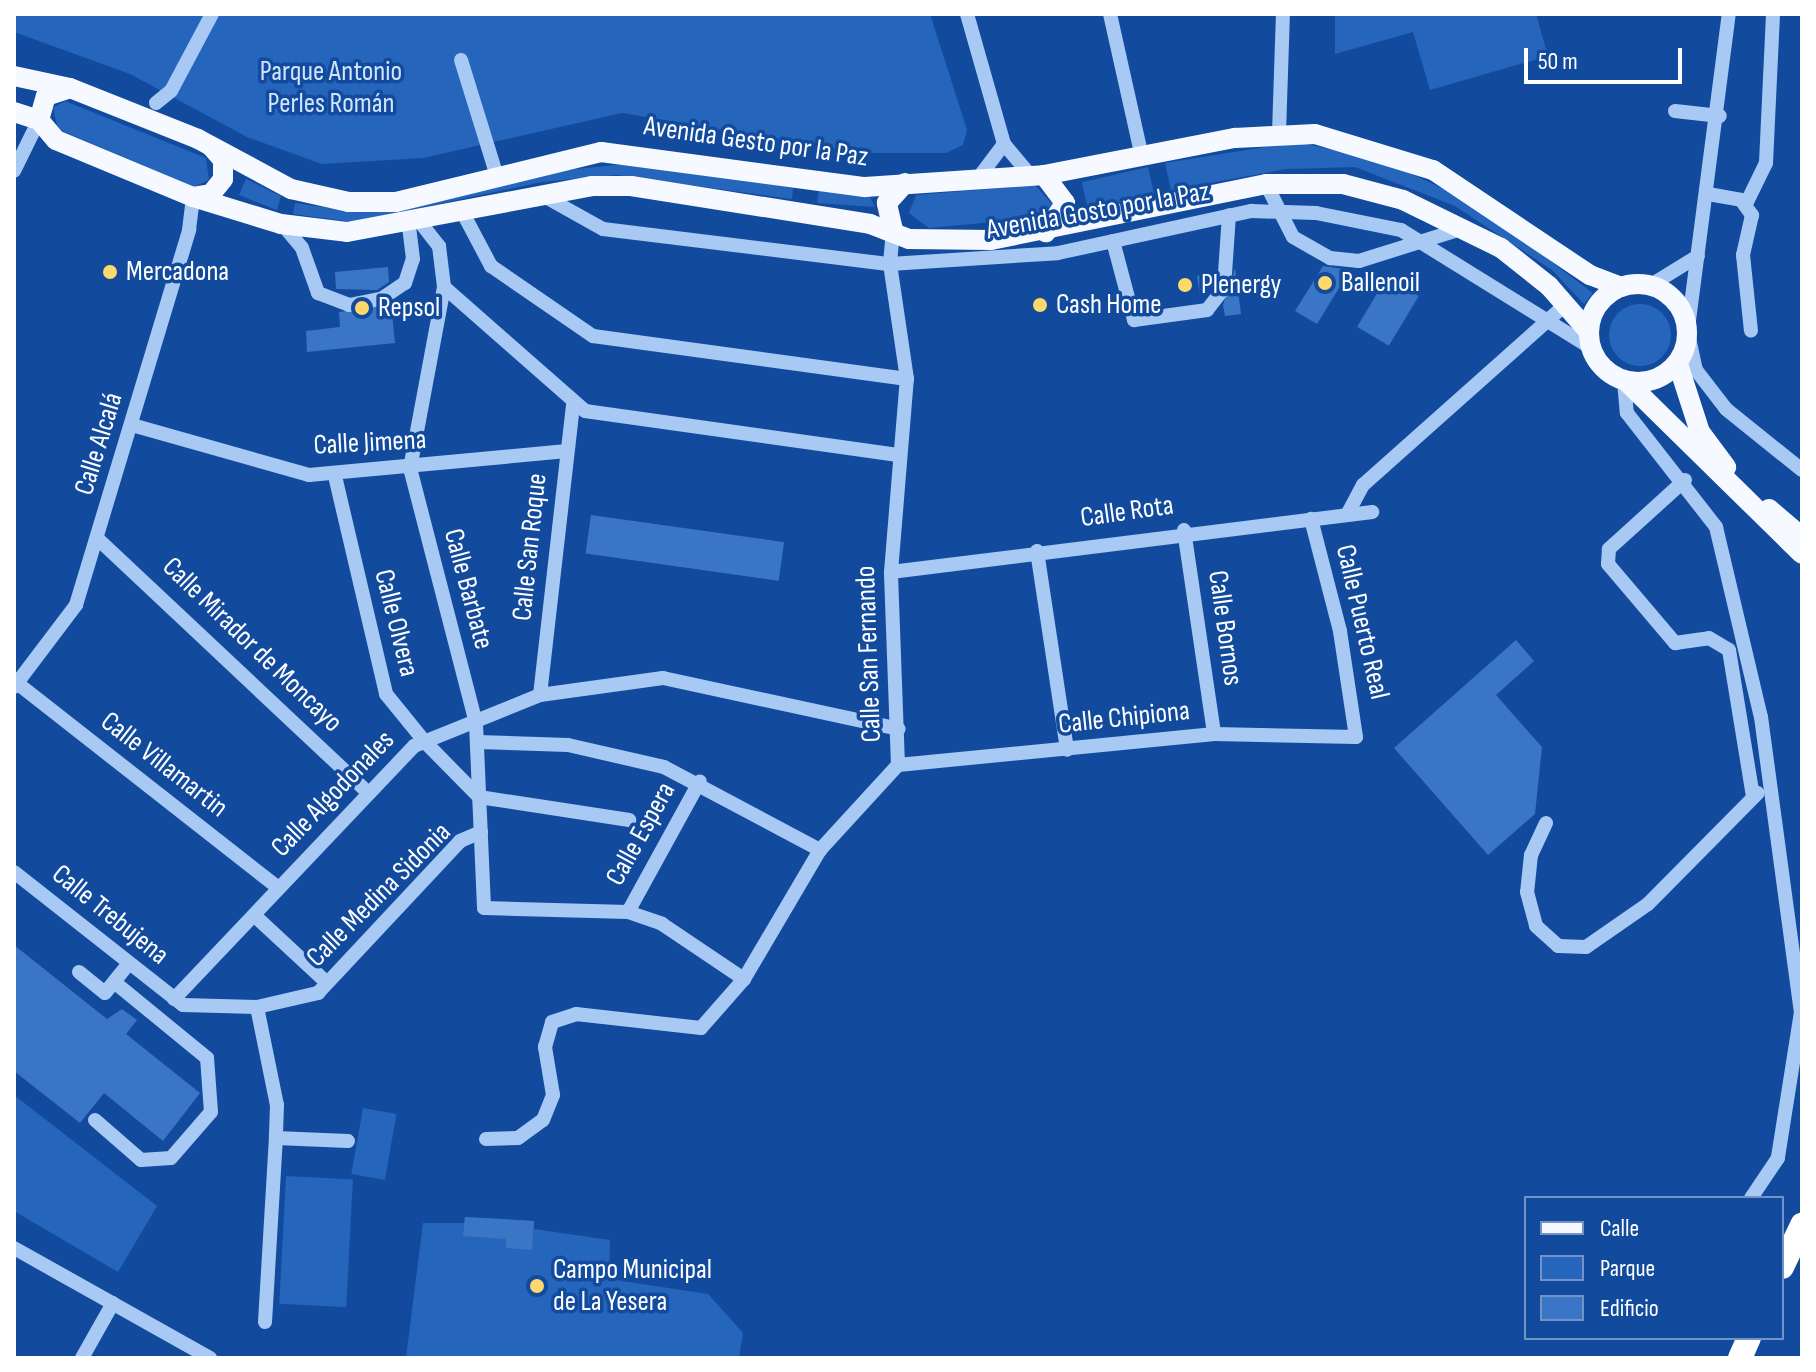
<!DOCTYPE html>
<meta charset="utf-8">
<style>
body{margin:0}
#map{position:relative;width:1816px;height:1372px;overflow:hidden;background:#124b9e;font-family:"Sofia Sans Condensed",sans-serif}
div>[style]{position:absolute}
[style*='--x']{left:calc(var(--x)*1px);top:calc(var(--y)*1px);width:calc(var(--w)*1px);rotate:calc(var(--a)*1deg)}
.green>*{inset:0;background:#2565bc;transform-origin:0 0}
.round{border-radius:50%}
.building>*{inset:0;background:#3b75c5;transform-origin:0 0}
.minor>*{height:14px;margin:-7px;padding:0 7px;transform-origin:7px;border-radius:7px;background:#a8c9f4}
.major>*{height:20px;margin:-10px;padding:0 10px;transform-origin:10px;border-radius:10px;background:#f6f9ff}
.major>.ring{margin:-10px;padding:0;box-sizing:content-box;background:none;border:20px solid #f6f9ff;border-radius:50%}
.highway>*{height:24px;margin:-12px;padding:0 12px;transform-origin:12px;border-radius:12px;background:#fff}
.dots>*{width:22px;height:22px;translate:-50% -50%;box-sizing:border-box;border:4px solid #124b9e;border-radius:50%}
span{translate:-50% -50%;white-space:nowrap;text-align:center;line-height:1.15;-webkit-text-stroke:7px #124b9e;paint-order:stroke}
.park-label{font-size:28px;color:#d1e4fe}
.street-label{font-size:28px;color:#fff}
.poi-label{font-size:28px;color:#fff}
.left{translate:0 -50%;text-align:left}
.frame{position:absolute;inset:0;border:16px solid #fff;pointer-events:none}
.legend{position:absolute;left:1524px;top:1196px;width:260px;height:144px;box-sizing:border-box;background:#124b9e;border:2px solid #7193c5;margin:0;padding:10px 14px;list-style:none;font-size:24px;color:#fff}
.legend li{display:flex;align-items:center;gap:16px;height:40px}
.legend b{width:40px;border:2px solid #7193c5}
.scale{position:absolute;left:1524px;top:48px;width:158px;height:36px;box-sizing:border-box;border:4px solid #fff;border-top:0;padding-left:10px;font-size:24px;line-height:28px;white-space:nowrap;color:#fff;-webkit-text-stroke:6px #124b9e;paint-order:stroke}
</style>
<div id="map">
<div class="green">
<i style="clip-path:polygon(14px 14px,930px 14px,967px 130px,963px 145px,946px 153px,861px 153px,622px 113px,423px 158px,322px 164px,247px 137px,130px 74px,14px 32px)"></i>
<i style="clip-path:polygon(1335px 14px,1536px 14px,1548px 56px,1430px 90px,1413px 32px,1335px 54px)"></i>
<i style="clip-path:polygon(65px 101px,206px 158px,209px 180px,193px 187px,58px 129px,53px 108px)"></i>
<i style="clip-path:polygon(1298px 142px,1389px 163px,1471px 202px,1593px 293px,1584px 304px,1552px 270px,1455px 206px,1355px 167px,1287px 169px,1171px 190px,1165px 163px)"></i>
<i style="clip-path:polygon(635px 163px,793px 188px,792px 199px,617px 175px,542px 182px,352px 222px,293px 214px,295px 203px,359px 212px,546px 172px)"></i>
<i style="left:1148px;top:167px;width:28px;height:68px;rotate:77deg"></i>
<i style="clip-path:polygon(246px 179px,281px 196px,277px 210px,239px 195px)"></i>
<i style="clip-path:polygon(1035px 185px,1052px 204px,1038px 218px,929px 228px,909px 213px,916px 195px)"></i>
<i style="clip-path:polygon(819px 189px,870px 197px,875px 207px,817px 203px)"></i>
<i class="round" style="left:1609px;top:304px;width:62px;height:62px"></i>
<i style="clip-path:polygon(14px 1095px,157px 1206px,118px 1272px,14px 1211px)"></i>
<i style="left:363px;top:1108px;width:34px;height:67px;rotate:10deg"></i>
<i style="left:286px;top:1176px;width:67px;height:128px;rotate:3deg"></i>
<i style="clip-path:polygon(465px 1217px,534px 1221px,534px 1229px,610px 1240px,609px 1279px,708px 1294px,743px 1333px,739px 1358px,406px 1358px,423px 1223px,464px 1223px)"></i>
</div>
<div class="building">
<i style="clip-path:polygon(1323px 266px,1350px 270px,1317px 324px,1295px 311px)"></i>
<i style="clip-path:polygon(388px 267px,389px 282px,377px 290px,336px 289px,335px 272px)"></i>
<i style="clip-path:polygon(1235px 268px,1241px 314px,1225px 316px,1223px 305px)"></i>
<i style="clip-path:polygon(1215px 272px,1214px 284px,1200px 296px,1197px 276px)"></i>
<i style="left:1387px;top:277px;width:37px;height:58px;rotate:31deg"></i>
<i style="clip-path:polygon(391px 304px,395px 343px,307px 352px,306px 331px,340px 327px,339px 312px)"></i>
<i style="left:591px;top:515px;width:195px;height:39px;rotate:8deg"></i>
<i style="clip-path:polygon(1516px 640px,1534px 661px,1496px 695px,1542px 747px,1535px 814px,1488px 855px,1394px 748px)"></i>
<i style="clip-path:polygon(14px 945px,107px 1019px,122px 1009px,137px 1020px,126px 1034px,200px 1093px,163px 1141px,104px 1093px,80px 1123px,14px 1071px)"></i>
<i style="clip-path:polygon(465px 1217px,534px 1221px,532px 1250px,506px 1248px,506px 1239px,463px 1236px)"></i>
</div>
<div class="minor">
<i style="--x:967;--y:14;--w:135;--a:74.1"></i>
<i style="--x:1004;--y:144;--w:41;--a:127.1"></i>
<i style="--x:1110;--y:14;--w:147;--a:77.4"></i>
<i style="--x:461;--y:60;--w:118;--a:72.8"></i>
<i style="--x:156;--y:103;--w:19;--a:-39"></i>
<i style="--x:171;--y:91;--w:87;--a:-62"></i>
<i style="--x:1675;--y:111;--w:45;--a:6.3"></i>
<i style="--x:1279;--y:133;--w:119;--a:-88.1"></i>
<i style="--x:1004;--y:144;--w:38;--a:50"></i>
<i style="--x:14;--y:171;--w:57;--a:-63.9"></i>
<i style="--x:1266;--y:184;--w:59;--a:63"></i>
<i style="--x:1293;--y:237;--w:43;--a:29.6"></i>
<i style="--x:1330;--y:258;--w:29;--a:6"></i>
<i style="--x:1359;--y:261;--w:110;--a:-17.4"></i>
<i style="--x:1708;--y:194;--w:34;--a:10"></i>
<i style="--x:1741;--y:200;--w:19;--a:54"></i>
<i style="--x:1752;--y:215;--w:41;--a:102.7"></i>
<i style="--x:1743;--y:255;--w:76;--a:84"></i>
<i style="--x:542;--y:195;--w:70;--a:29.1"></i>
<i style="--x:603;--y:229;--w:289;--a:7"></i>
<i style="--x:890;--y:264;--w:168;--a:-3.7"></i>
<i style="--x:1058;--y:253;--w:198;--a:-12.3"></i>
<i style="--x:1251;--y:211;--w:65;--a:1.8"></i>
<i style="--x:1316;--y:213;--w:87;--a:11.3"></i>
<i style="--x:1401;--y:230;--w:224;--a:31.8"></i>
<i style="--x:1746;--y:204;--w:46;--a:-64"></i>
<i style="--x:1766;--y:163;--w:149;--a:-87.3"></i>
<i style="--x:464;--y:215;--w:58;--a:62.1"></i>
<i style="--x:491;--y:266;--w:124;--a:34.5"></i>
<i style="--x:593;--y:336;--w:317;--a:7.8"></i>
<i style="--x:420;--y:222;--w:31;--a:52"></i>
<i style="--x:439;--y:246;--w:41;--a:83"></i>
<i style="--x:444;--y:287;--w:184;--a:100.6"></i>
<i style="--x:410;--y:468;--w:264;--a:75.5"></i>
<i style="--x:476;--y:724;--w:184;--a:87.5"></i>
<i style="--x:484;--y:908;--w:144;--a:1.6"></i>
<i style="--x:628;--y:912;--w:36;--a:19"></i>
<i style="--x:662;--y:924;--w:99;--a:33.9"></i>
<i style="--x:282;--y:224;--w:31;--a:50"></i>
<i style="--x:302;--y:248;--w:48;--a:70.4"></i>
<i style="--x:318;--y:293;--w:33;--a:21"></i>
<i style="--x:349;--y:305;--w:33;--a:-11"></i>
<i style="--x:381;--y:299;--w:29;--a:-34"></i>
<i style="--x:405;--y:283;--w:25;--a:-72"></i>
<i style="--x:413;--y:259;--w:35;--a:-97"></i>
<i style="--x:1113;--y:241;--w:82;--a:75.1"></i>
<i style="--x:1134;--y:320;--w:74;--a:-7.8"></i>
<i style="--x:1207;--y:310;--w:28;--a:-52"></i>
<i style="--x:1224;--y:288;--w:73;--a:-86.1"></i>
<i style="--x:1651;--y:285;--w:55;--a:-31.7"></i>
<i style="--x:444;--y:287;--w:188;--a:41.3"></i>
<i style="--x:585;--y:411;--w:316;--a:8"></i>
<i style="--x:1688;--y:328;--w:317;--a:-82.6"></i>
<i style="--x:1688;--y:333;--w:38;--a:78"></i>
<i style="--x:1696;--y:370;--w:49;--a:52.4"></i>
<i style="--x:1726;--y:409;--w:97;--a:38.8"></i>
<i style="--x:1624;--y:381;--w:32;--a:85"></i>
<i style="--x:1627;--y:413;--w:145;--a:52"></i>
<i style="--x:1716;--y:527;--w:195;--a:76.7"></i>
<i style="--x:1761;--y:717;--w:298;--a:82.3"></i>
<i style="--x:1801;--y:1012;--w:148;--a:99"></i>
<i style="--x:1778;--y:1158;--w:48;--a:124"></i>
<i style="--x:132;--y:425;--w:184;--a:15.8"></i>
<i style="--x:309;--y:475;--w:259;--a:-5.3"></i>
<i style="--x:335;--y:476;--w:224;--a:76.8"></i>
<i style="--x:386;--y:694;--w:62;--a:50.9"></i>
<i style="--x:425;--y:742;--w:77;--a:45.5"></i>
<i style="--x:479;--y:797;--w:152;--a:8.7"></i>
<i style="--x:1685;--y:480;--w:103;--a:137.8"></i>
<i style="--x:1609;--y:549;--w:15;--a:94"></i>
<i style="--x:1608;--y:564;--w:104;--a:49.7"></i>
<i style="--x:1675;--y:643;--w:34;--a:-8"></i>
<i style="--x:1709;--y:638;--w:23;--a:31"></i>
<i style="--x:1729;--y:650;--w:148;--a:80.7"></i>
<i style="--x:1348;--y:513;--w:32;--a:-62"></i>
<i style="--x:1363;--y:485;--w:272;--a:-41.7"></i>
<i style="--x:1184;--y:530;--w:206;--a:81.6"></i>
<i style="--x:99;--y:540;--w:368;--a:43.2"></i>
<i style="--x:1037;--y:551;--w:201;--a:81.4"></i>
<i style="--x:891;--y:572;--w:485;--a:-7.1"></i>
<i style="--x:17;--y:683;--w:332;--a:38.1"></i>
<i style="--x:14;--y:687;--w:103;--a:-52.9"></i>
<i style="--x:76;--y:605;--w:392;--a:-73.2"></i>
<i style="--x:189;--y:230;--w:33;--a:-83"></i>
<i style="--x:540;--y:695;--w:292;--a:-83.5"></i>
<i style="--x:478;--y:742;--w:90;--a:1.9"></i>
<i style="--x:568;--y:745;--w:98;--a:12.9"></i>
<i style="--x:664;--y:767;--w:177;--a:28"></i>
<i style="--x:898;--y:765;--w:318;--a:-5.6"></i>
<i style="--x:1214;--y:734;--w:142;--a:1.2"></i>
<i style="--x:1356;--y:737;--w:107;--a:-98.6"></i>
<i style="--x:1340;--y:631;--w:116;--a:-104.5"></i>
<i style="--x:1546;--y:823;--w:35;--a:115"></i>
<i style="--x:1531;--y:855;--w:37;--a:96"></i>
<i style="--x:1527;--y:892;--w:35;--a:75"></i>
<i style="--x:1536;--y:926;--w:30;--a:42"></i>
<i style="--x:1558;--y:946;--w:28;--a:2"></i>
<i style="--x:1586;--y:947;--w:75;--a:-34.7"></i>
<i style="--x:1648;--y:904;--w:156;--a:-45.3"></i>
<i style="--x:14;--y:872;--w:215;--a:38.2"></i>
<i style="--x:183;--y:1005;--w:74;--a:1.5"></i>
<i style="--x:257;--y:1007;--w:63;--a:-12.9"></i>
<i style="--x:318;--y:993;--w:208;--a:-46.9"></i>
<i style="--x:460;--y:841;--w:23;--a:-23"></i>
<i style="--x:628;--y:912;--w:149;--a:-61.2"></i>
<i style="--x:255;--y:916;--w:98;--a:42.9"></i>
<i style="--x:79;--y:972;--w:33;--a:39"></i>
<i style="--x:105;--y:993;--w:38;--a:-51"></i>
<i style="--x:174;--y:999;--w:349;--a:-46.5"></i>
<i style="--x:414;--y:746;--w:136;--a:-22"></i>
<i style="--x:540;--y:695;--w:124;--a:-7.9"></i>
<i style="--x:663;--y:678;--w:241;--a:12.2"></i>
<i style="--x:257;--y:1007;--w:100;--a:78.5"></i>
<i style="--x:277;--y:1105;--w:33;--a:92"></i>
<i style="--x:276;--y:1138;--w:72;--a:2.4"></i>
<i style="--x:95;--y:1120;--w:61;--a:41"></i>
<i style="--x:141;--y:1160;--w:30;--a:-4"></i>
<i style="--x:171;--y:1158;--w:61;--a:-49"></i>
<i style="--x:211;--y:1112;--w:54;--a:-94.2"></i>
<i style="--x:207;--y:1058;--w:120;--a:-140.7"></i>
<i style="--x:486;--y:1139;--w:32;--a:-2"></i>
<i style="--x:518;--y:1138;--w:31;--a:-36"></i>
<i style="--x:543;--y:1120;--w:27;--a:-68"></i>
<i style="--x:553;--y:1095;--w:49;--a:-99.5"></i>
<i style="--x:545;--y:1047;--w:26;--a:-74"></i>
<i style="--x:552;--y:1022;--w:25;--a:-18"></i>
<i style="--x:576;--y:1014;--w:126;--a:6.4"></i>
<i style="--x:701;--y:1028;--w:65;--a:-48.7"></i>
<i style="--x:744;--y:979;--w:150;--a:-59.5"></i>
<i style="--x:820;--y:850;--w:115;--a:-47.5"></i>
<i style="--x:898;--y:765;--w:193;--a:-92.1"></i>
<i style="--x:891;--y:572;--w:194;--a:-85.3"></i>
<i style="--x:907;--y:379;--w:116;--a:-98.4"></i>
<i style="--x:890;--y:264;--w:34;--a:-85"></i>
<i style="--x:14;--y:1248;--w:225;--a:29.3"></i>
<i style="--x:265;--y:1322;--w:184;--a:-86.6"></i>
<i style="--x:82;--y:1358;--w:63;--a:-60.6"></i>
</div>
<div class="major">
<i style="--x:14;--y:76;--w:57;--a:12.1"></i>
<i style="--x:70;--y:88;--w:138;--a:21.7"></i>
<i style="--x:198;--y:139;--w:106;--a:28.3"></i>
<i style="--x:291;--y:189;--w:58;--a:12.8"></i>
<i style="--x:348;--y:202;--w:48;--a:0"></i>
<i style="--x:396;--y:202;--w:211;--a:-13.7"></i>
<i style="--x:601;--y:152;--w:266;--a:7.6"></i>
<i style="--x:865;--y:187;--w:179;--a:-3.8"></i>
<i style="--x:1044;--y:175;--w:195;--a:-11"></i>
<i style="--x:1235;--y:138;--w:80;--a:-2.9"></i>
<i style="--x:1315;--y:134;--w:123;--a:17"></i>
<i style="--x:1433;--y:170;--w:189;--a:33.8"></i>
<i style="--x:1590;--y:275;--w:33;--a:21"></i>
<i style="--x:14;--y:112;--w:26;--a:18"></i>
<i style="--x:39;--y:120;--w:26;--a:50"></i>
<i style="--x:56;--y:140;--w:148;--a:22.6"></i>
<i style="--x:193;--y:197;--w:92;--a:17.1"></i>
<i style="--x:281;--y:224;--w:66;--a:6.9"></i>
<i style="--x:347;--y:232;--w:249;--a:-10.6"></i>
<i style="--x:592;--y:186;--w:39;--a:0"></i>
<i style="--x:631;--y:186;--w:242;--a:9"></i>
<i style="--x:870;--y:224;--w:42;--a:21"></i>
<i style="--x:909;--y:239;--w:82;--a:0.7"></i>
<i style="--x:991;--y:240;--w:281;--a:-11.5"></i>
<i style="--x:1266;--y:184;--w:77;--a:0"></i>
<i style="--x:1343;--y:184;--w:62;--a:14.9"></i>
<i style="--x:1403;--y:200;--w:109;--a:26.1"></i>
<i style="--x:1501;--y:248;--w:61;--a:38.4"></i>
<i style="--x:1549;--y:286;--w:61;--a:49"></i>
<i style="--x:39;--y:120;--w:25;--a:-74"></i>
<i style="--x:46;--y:96;--w:25;--a:-18"></i>
<i style="--x:1044;--y:175;--w:35;--a:53"></i>
<i style="--x:1065;--y:203;--w:35;--a:123"></i>
<i style="--x:193;--y:197;--w:18;--a:-9"></i>
<i style="--x:211;--y:194;--w:19;--a:-51"></i>
<i style="--x:223;--y:179;--w:19;--a:-90"></i>
<i style="--x:223;--y:160;--w:18;--a:-131"></i>
<i style="--x:893;--y:230;--w:28;--a:-103"></i>
<i style="--x:887;--y:203;--w:27;--a:-48"></i>
<i class="ring" style="left:1589px;top:284px;width:78px;height:78px"></i>
<i style="--x:1678;--y:364;--w:71;--a:72.1"></i>
<i style="--x:1700;--y:432;--w:44;--a:53.4"></i>
<i style="--x:1627;--y:382;--w:245;--a:44.5"></i>
<i style="--x:1769;--y:509;--w:43;--a:40.3"></i>
</div>
<div class="highway">
<i style="--x:1782;--y:1267;--w:47;--a:-64.5"></i>
<i style="--x:1740;--y:1358;--w:22;--a:-66"></i>
</div>
<div class="dots">
<i style="left:110px;top:272px;background:#ffd86c"></i>
<i style="left:1325px;top:283px;background:#ffd86c"></i>
<i style="left:1185px;top:285px;background:#ffd86c"></i>
<i style="left:1040px;top:305px;background:#ffd86c"></i>
<i style="left:362px;top:308px;background:#ffd86c"></i>
<i style="left:537px;top:1286px;background:#ffd86c"></i>
</div>
<div class="park-label">
<span style="left:331px;top:88px">Parque Antonio<br>Perles Román</span>
</div>
<div class="street-label">
<span style="left:756px;top:142px;rotate:8deg">Avenida Gesto por la Paz</span>
<span style="left:1098px;top:211px;rotate:-10deg">Avenida Gosto por la Paz</span>
<span style="left:370px;top:443px;rotate:-3deg">Calle Jimena</span>
<span style="left:99px;top:444px;rotate:-73deg">Calle Alcalá</span>
<span style="left:1127px;top:512px;rotate:-8deg">Calle Rota</span>
<span style="left:530px;top:547px;rotate:-84deg">Calle San Roque</span>
<span style="left:468px;top:589px;rotate:75deg">Calle Barbate</span>
<span style="left:1362px;top:622px;rotate:77deg">Calle Puerto Real</span>
<span style="left:396px;top:623px;rotate:76deg">Calle Olvera</span>
<span style="left:1225px;top:628px;rotate:82deg">Calle Bornos</span>
<span style="left:252px;top:645px;rotate:44deg">Calle Mirador de Moncayo</span>
<span style="left:869px;top:654px;rotate:-92deg">Calle San Fernando</span>
<span style="left:1124px;top:718px;rotate:-6deg">Calle Chipiona</span>
<span style="left:164px;top:765px;rotate:38deg">Calle Villamartin</span>
<span style="left:333px;top:794px;rotate:-46deg">Calle Algodonales</span>
<span style="left:641px;top:834px;rotate:-61deg">Calle Espera</span>
<span style="left:379px;top:895px;rotate:-45deg">Calle Medina Sidonia</span>
<span style="left:110px;top:915px;rotate:39deg">Calle Trebujena</span>
</div>
<div class="poi-label">
<span class="left" style="left:126px;top:272px">Mercadona</span>
<span class="left" style="left:1341px;top:283px">Ballenoil</span>
<span class="left" style="left:1201px;top:285px">Plenergy</span>
<span class="left" style="left:1056px;top:305px">Cash Home</span>
<span class="left" style="left:378px;top:308px">Repsol</span>
<span class="left" style="left:553px;top:1286px">Campo Municipal<br>de La Yesera</span>
</div>
<div class="frame"></div>
<ul class="legend">
<li><b style="height:10px;background:#f6f9ff"></b>Calle</li>
<li><b style="height:22px;background:#2565bc"></b>Parque</li>
<li><b style="height:22px;background:#3b75c5"></b>Edificio</li>
</ul>
<div class="scale">50 m</div>
</div>
